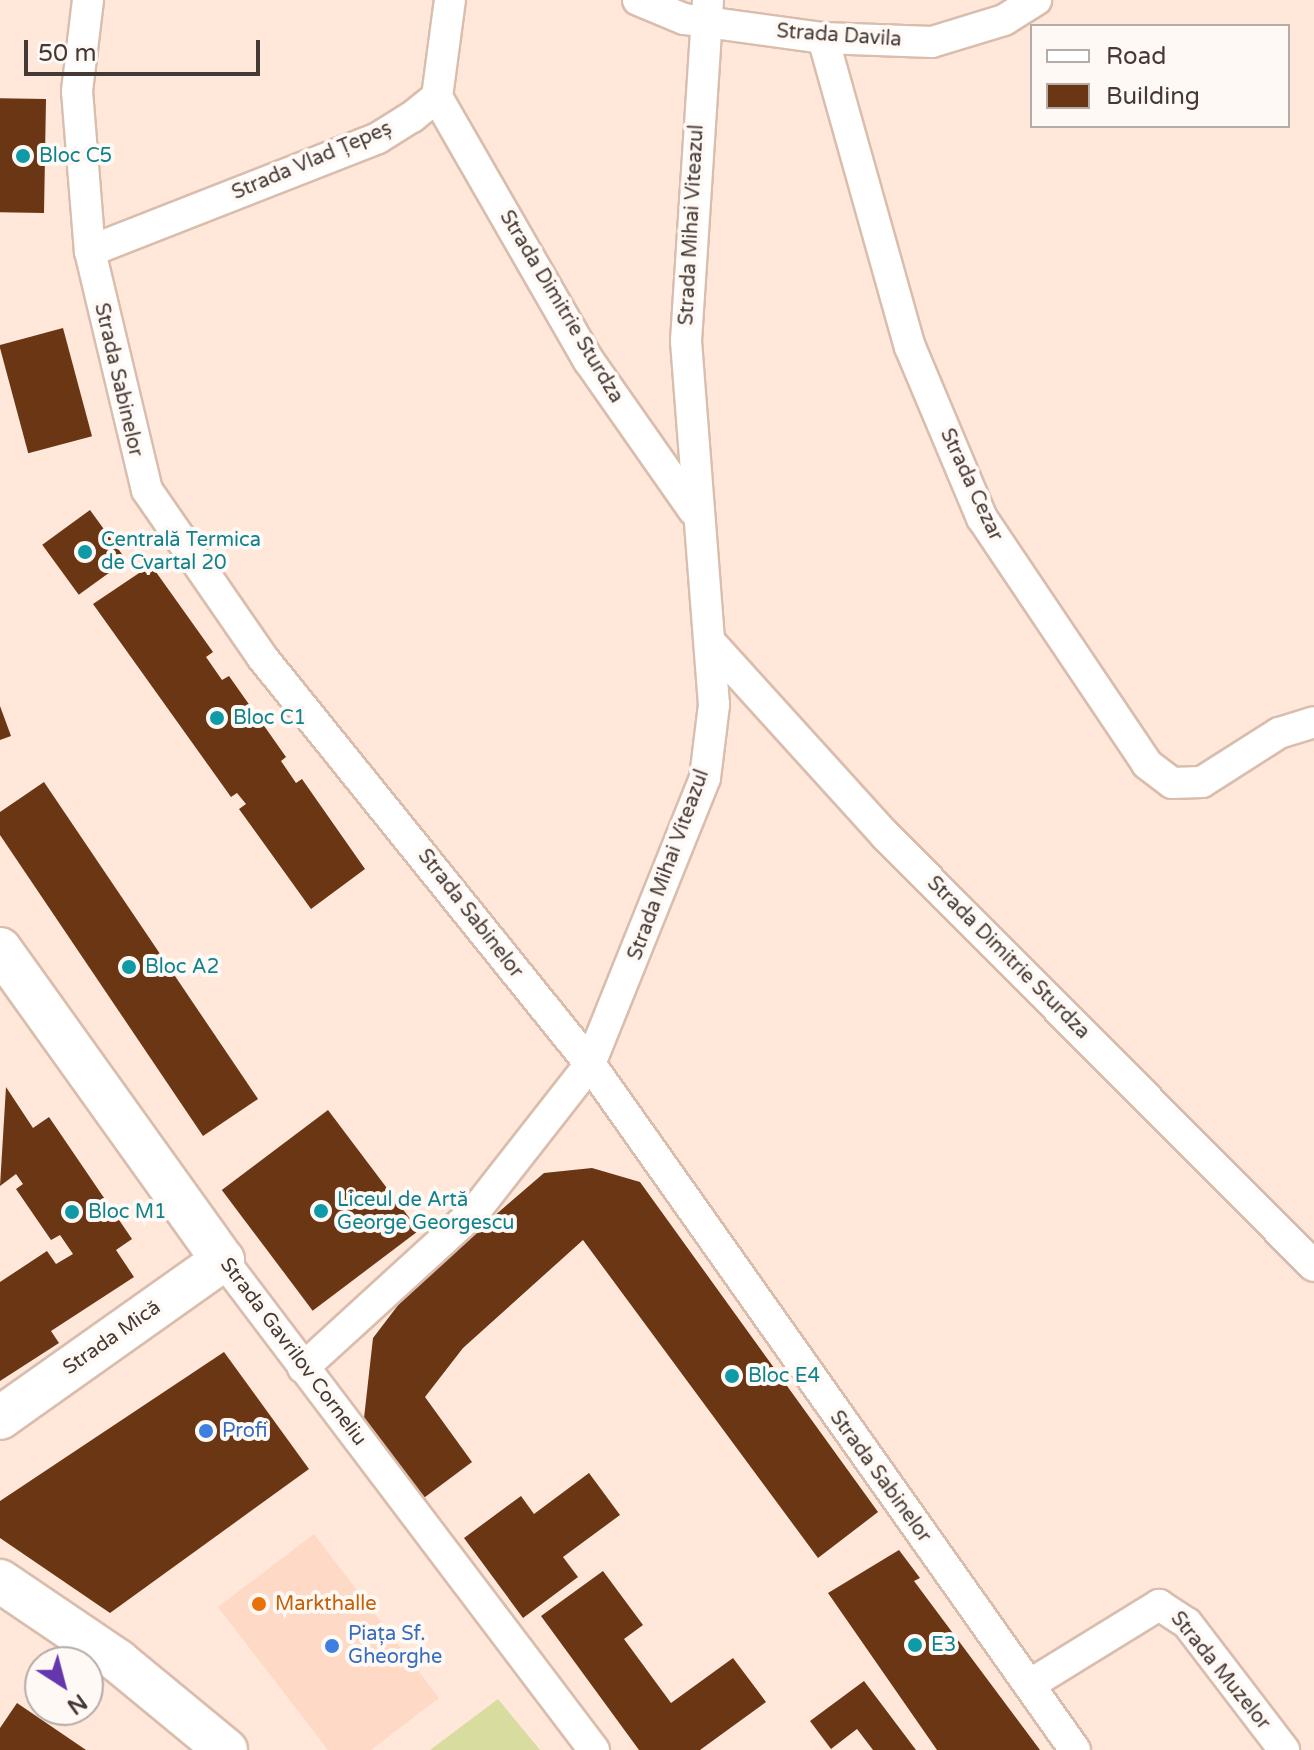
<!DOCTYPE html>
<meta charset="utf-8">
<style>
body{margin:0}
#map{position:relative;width:1314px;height:1750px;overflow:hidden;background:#ffe7da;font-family:"Varela Round",sans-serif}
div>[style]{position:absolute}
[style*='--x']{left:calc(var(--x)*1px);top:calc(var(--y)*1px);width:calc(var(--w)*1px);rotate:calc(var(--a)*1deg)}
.built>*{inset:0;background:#fed9c5}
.green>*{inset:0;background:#d8dc9f}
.building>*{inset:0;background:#6a3614;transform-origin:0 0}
.roads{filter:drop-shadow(2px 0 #d9bdad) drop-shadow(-2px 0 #d9bdad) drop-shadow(0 2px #d9bdad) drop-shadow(0 -2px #d9bdad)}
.street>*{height:30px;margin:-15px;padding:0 15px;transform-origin:15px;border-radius:15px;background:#fff}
.secondary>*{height:42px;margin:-21px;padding:0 21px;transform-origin:21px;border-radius:21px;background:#fff}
.dots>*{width:22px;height:22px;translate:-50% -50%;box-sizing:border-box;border:4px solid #fff9f5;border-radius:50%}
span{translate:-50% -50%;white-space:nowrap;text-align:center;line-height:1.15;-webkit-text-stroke:8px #fff9f5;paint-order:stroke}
.street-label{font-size:20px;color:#453933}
.culture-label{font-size:20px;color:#0d838f}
.left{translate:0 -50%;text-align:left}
.shop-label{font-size:20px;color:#366cbe}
.food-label{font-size:20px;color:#c56008}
.legend{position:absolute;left:1030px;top:24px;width:260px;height:104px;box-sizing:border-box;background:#fff9f5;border:2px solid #b5aca7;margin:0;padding:10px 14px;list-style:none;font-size:24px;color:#453933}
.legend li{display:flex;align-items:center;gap:16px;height:40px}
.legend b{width:40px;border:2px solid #b5aca7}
.north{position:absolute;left:24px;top:1646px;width:80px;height:80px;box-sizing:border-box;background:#fff9f5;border:2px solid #b5aca7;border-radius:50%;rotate:144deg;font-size:22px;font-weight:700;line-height:32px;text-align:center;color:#453933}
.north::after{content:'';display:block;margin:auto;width:28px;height:36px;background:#6437af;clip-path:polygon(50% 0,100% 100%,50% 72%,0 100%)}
.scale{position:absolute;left:24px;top:40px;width:236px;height:36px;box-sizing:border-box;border:4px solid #453933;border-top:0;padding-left:10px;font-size:24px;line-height:28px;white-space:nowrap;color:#453933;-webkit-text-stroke:6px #fff9f5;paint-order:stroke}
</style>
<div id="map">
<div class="built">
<i style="clip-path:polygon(314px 1534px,439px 1698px,371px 1750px,328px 1750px,218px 1607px)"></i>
</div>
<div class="green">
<i style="clip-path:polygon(498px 1699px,540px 1750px,430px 1750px)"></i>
</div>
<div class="building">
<i style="left:46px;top:99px;width:114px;height:46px;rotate:91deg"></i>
<i style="left:63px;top:328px;width:112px;height:66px;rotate:75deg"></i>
<i style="left:90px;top:510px;width:62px;height:59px;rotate:54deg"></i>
<i style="clip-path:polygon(151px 565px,213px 652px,206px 657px,222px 680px,229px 676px,286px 757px,281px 761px,296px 783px,302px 779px,365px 869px,311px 909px,239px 809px,246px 804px,237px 793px,231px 797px,93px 604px)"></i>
<i style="clip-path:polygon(0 706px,11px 736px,0 740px)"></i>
<i style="clip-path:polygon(44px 782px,258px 1099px,203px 1136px,0 835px,0 812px)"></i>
<i style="clip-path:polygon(6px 1087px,33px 1128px,49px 1117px,132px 1239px,116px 1250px,134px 1277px,51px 1331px,59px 1343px,0 1381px,0 1282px,47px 1251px,56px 1264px,73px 1254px,60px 1235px,51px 1240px,16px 1189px,23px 1184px,16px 1174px,0 1186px)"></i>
<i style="left:328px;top:1110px;width:151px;height:133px;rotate:53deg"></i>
<i style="clip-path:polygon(592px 1168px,640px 1182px,878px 1512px,818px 1558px,583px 1240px,463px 1348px,425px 1397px,472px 1462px,417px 1503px,363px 1427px,373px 1338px,412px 1287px,544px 1173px)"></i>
<i style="clip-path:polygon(224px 1352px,309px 1469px,110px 1613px,0 1538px,0 1501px)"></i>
<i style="clip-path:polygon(589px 1473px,620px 1515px,563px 1557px,578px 1577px,523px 1618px,464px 1538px,521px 1496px,534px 1514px)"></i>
<i style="clip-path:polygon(899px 1550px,920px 1578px,914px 1581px,1040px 1750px,937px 1750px,828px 1593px)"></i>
<i style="clip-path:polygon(603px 1571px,643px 1625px,624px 1639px,671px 1703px,733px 1658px,766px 1702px,700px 1750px,639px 1750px,541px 1616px)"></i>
<i style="clip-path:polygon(864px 1681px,916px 1750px,873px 1750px,857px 1729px,831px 1749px,810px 1721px)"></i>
<i style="clip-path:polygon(17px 1703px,86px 1750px,0 1750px,0 1728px)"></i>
</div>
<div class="roads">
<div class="street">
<i style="--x:88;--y:0;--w:92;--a:96.9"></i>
<i style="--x:77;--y:91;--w:161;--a:85.4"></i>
<i style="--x:90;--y:251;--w:246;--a:76.6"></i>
<i style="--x:147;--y:490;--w:203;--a:55.4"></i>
<i style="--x:262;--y:657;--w:523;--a:51.13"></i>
<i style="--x:590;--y:1064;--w:840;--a:54.74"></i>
<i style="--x:638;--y:0;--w:50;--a:22.4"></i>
<i style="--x:684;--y:19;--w:140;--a:7.8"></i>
<i style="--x:823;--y:38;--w:109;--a:2.1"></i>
<i style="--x:932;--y:42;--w:75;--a:-17"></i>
<i style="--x:1004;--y:20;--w:38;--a:-32"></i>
<i style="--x:823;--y:38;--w:321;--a:74.3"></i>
<i style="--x:910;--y:347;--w:186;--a:67.2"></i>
<i style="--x:982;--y:518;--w:296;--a:56.1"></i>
<i style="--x:1147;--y:764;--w:31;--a:37"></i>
<i style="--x:1172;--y:783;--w:30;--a:-2"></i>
<i style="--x:1202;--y:782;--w:91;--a:-32.5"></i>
<i style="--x:1279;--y:733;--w:37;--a:-17"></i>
<i style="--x:437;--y:97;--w:305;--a:60.1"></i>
<i style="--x:589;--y:361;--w:183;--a:55"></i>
<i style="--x:90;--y:251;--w:309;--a:-21.4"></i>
<i style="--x:378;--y:138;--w:40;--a:-32"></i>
<i style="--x:412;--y:117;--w:32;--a:-39"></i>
<i style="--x:437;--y:97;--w:98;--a:-82.4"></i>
<i style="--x:710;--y:642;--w:261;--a:47.8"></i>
<i style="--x:885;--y:835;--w:608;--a:45.13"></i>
<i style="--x:223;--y:1260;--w:615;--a:52.87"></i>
<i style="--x:303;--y:1368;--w:234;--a:-42.4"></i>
<i style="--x:476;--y:1210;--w:185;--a:-52"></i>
<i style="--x:590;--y:1064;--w:308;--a:-68.1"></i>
<i style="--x:705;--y:778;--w:74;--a:-83"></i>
<i style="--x:714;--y:705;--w:365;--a:-94.4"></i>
<i style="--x:686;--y:341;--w:342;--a:-86.3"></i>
<i style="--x:1029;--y:1685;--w:153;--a:-31.6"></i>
<i style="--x:1159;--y:1605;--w:33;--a:33"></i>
<i style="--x:1187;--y:1623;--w:160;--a:52.6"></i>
</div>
<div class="secondary">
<i style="--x:0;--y:949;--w:383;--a:54.4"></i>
<i style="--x:223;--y:1260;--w:273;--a:144.7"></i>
<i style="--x:0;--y:1581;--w:143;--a:34.1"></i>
<i style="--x:118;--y:1661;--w:140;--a:39.5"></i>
</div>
</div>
<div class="dots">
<i style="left:23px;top:156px;background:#0f9aa8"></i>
<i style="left:85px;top:552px;background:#0f9aa8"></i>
<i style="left:217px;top:718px;background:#0f9aa8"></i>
<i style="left:129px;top:967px;background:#0f9aa8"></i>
<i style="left:321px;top:1211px;background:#0f9aa8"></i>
<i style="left:72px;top:1212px;background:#0f9aa8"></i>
<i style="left:732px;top:1376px;background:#0f9aa8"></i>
<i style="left:206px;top:1431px;background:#3f7fe0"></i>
<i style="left:259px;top:1604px;background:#e8710a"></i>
<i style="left:915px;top:1645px;background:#0f9aa8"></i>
<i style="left:332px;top:1646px;background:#3f7fe0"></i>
</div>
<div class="street-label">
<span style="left:839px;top:36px;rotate:4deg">Strada Davila</span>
<span style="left:312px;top:161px;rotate:-23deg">Strada Vlad Țepeș</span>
<span style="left:692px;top:225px;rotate:-87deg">Strada Mihai Viteazul</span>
<span style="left:561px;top:307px;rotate:59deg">Strada Dimitrie Sturdza</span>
<span style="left:118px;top:380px;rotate:77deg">Strada Sabinelor</span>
<span style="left:971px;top:485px;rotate:65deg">Strada Cezar</span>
<span style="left:669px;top:865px;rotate:-70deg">Strada Mihai Viteazul</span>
<span style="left:470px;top:914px;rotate:52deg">Strada Sabinelor</span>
<span style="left:1008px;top:958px;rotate:45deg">Strada Dimitrie Sturdza</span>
<span style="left:112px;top:1338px;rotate:-35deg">Strada Mică</span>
<span style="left:293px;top:1352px;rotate:53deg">Strada Gavrilov Corneliu</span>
<span style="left:880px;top:1477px;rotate:54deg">Strada Sabinelor</span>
<span style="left:1220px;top:1671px;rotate:51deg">Strada Muzelor</span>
</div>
<div class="culture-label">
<span class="left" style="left:39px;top:156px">Bloc C5</span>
<span class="left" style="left:101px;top:552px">Centrală Termica<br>de Cvartal 20</span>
<span class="left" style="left:233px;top:718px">Bloc C1</span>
<span class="left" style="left:145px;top:967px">Bloc A2</span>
<span class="left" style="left:337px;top:1212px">Liceul de Artă<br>George Georgescu</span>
<span class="left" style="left:88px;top:1212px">Bloc M1</span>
<span class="left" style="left:748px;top:1376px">Bloc E4</span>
<span class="left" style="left:931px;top:1645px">E3</span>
</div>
<div class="shop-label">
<span class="left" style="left:222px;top:1431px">Profi</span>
<span class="left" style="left:348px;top:1646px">Piața Sf.<br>Gheorghe</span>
</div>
<div class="food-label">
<span class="left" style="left:275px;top:1604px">Markthalle</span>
</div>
<ul class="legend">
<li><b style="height:10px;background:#fff"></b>Road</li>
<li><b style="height:22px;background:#6a3614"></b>Building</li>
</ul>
<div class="north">N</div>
<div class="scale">50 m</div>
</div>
